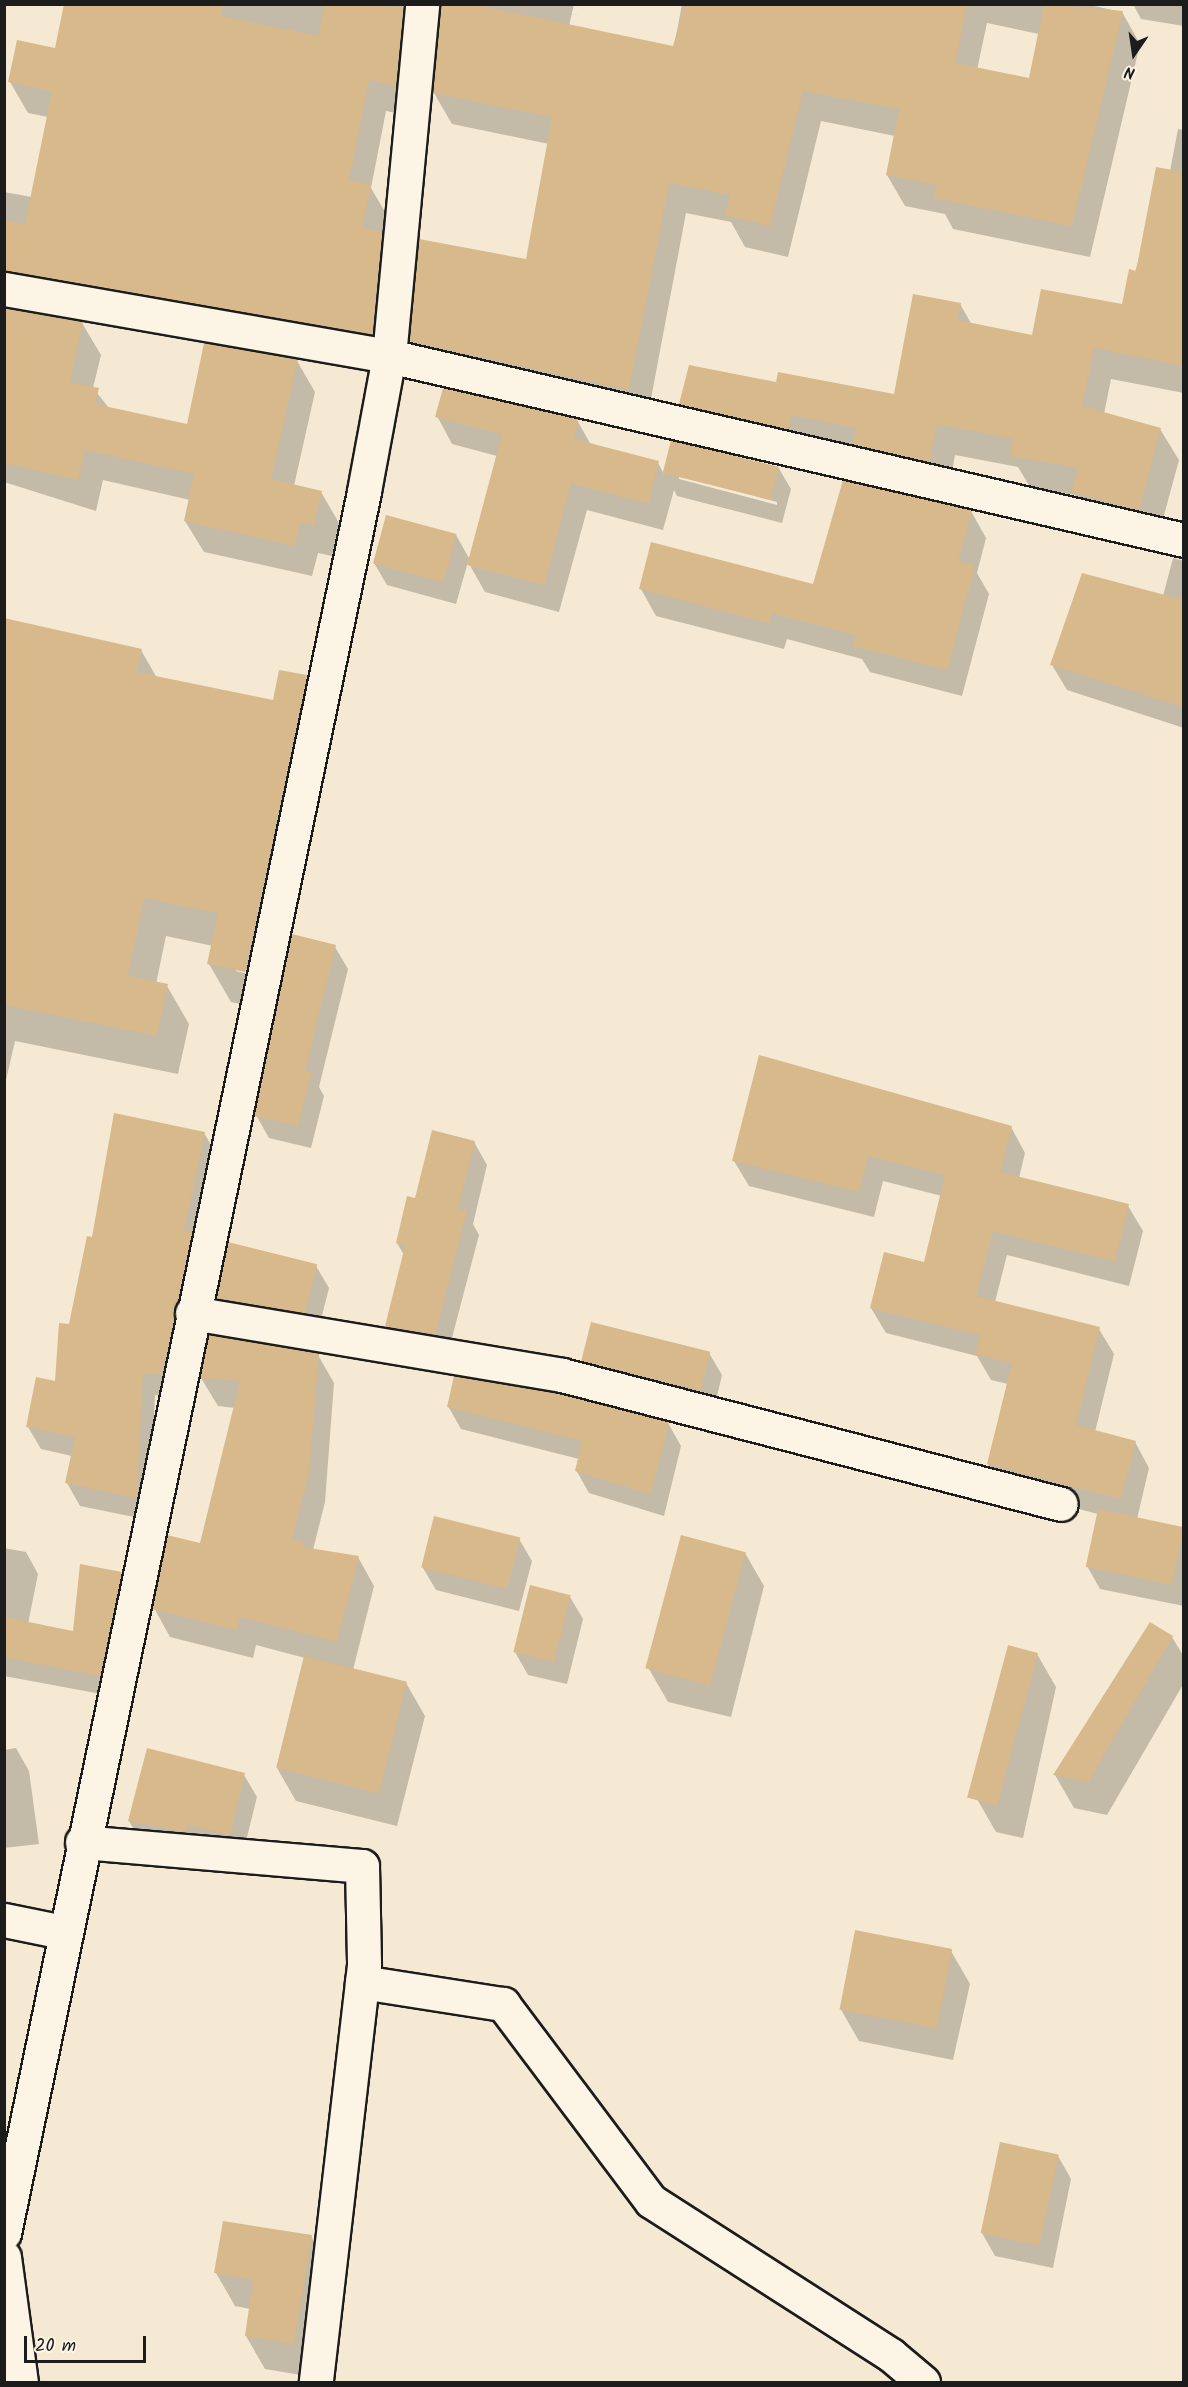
<!DOCTYPE html>
<style>
body{margin:0}
#map{position:relative;width:1188px;height:2387px;overflow:hidden;background:#f5e9d3;font-family:Kalam,sans-serif}
div>[style]{position:absolute}
[style*='--x']{left:calc(var(--x)*1px);top:calc(var(--y)*1px);width:calc(var(--w)*1px);rotate:calc(var(--a)*1deg)}
.shadow>*{inset:0;background:#0003}
.building>*{inset:0;background:#d8b98b;transform-origin:0 0}
.roads{filter:drop-shadow(2px 0 #1c1c1c) drop-shadow(-2px 0 #1c1c1c) drop-shadow(0 2px #1c1c1c) drop-shadow(0 -2px #1c1c1c)}
.minor>*{height:33px;margin:-16.5px;padding:0 16.5px;transform-origin:16.5px;border-radius:16.5px;background:#fcf5e5}
span{translate:-50% -50%;white-space:nowrap;text-align:center;line-height:1.15;-webkit-text-stroke:4.5px #fcf5e5;paint-order:stroke}
.frame{position:absolute;inset:0;border:6px solid #1c1c1c;pointer-events:none}
.north{position:absolute;left:1104px;top:24px;width:60px;height:60px;-webkit-text-stroke:4px #fcf5e5;paint-order:stroke;rotate:193deg;font-size:16px;font-weight:700;line-height:24px;text-align:center;color:#1c1c1c}
.north::after{content:'';display:block;margin:auto;width:21px;height:27px;background:#1c1c1c;clip-path:polygon(50% 0,100% 100%,50% 72%,0 100%)}
.scale{position:absolute;left:24px;top:2336px;width:122px;height:27px;box-sizing:border-box;border:3px solid #1c1c1c;border-top:0;padding-left:8px;font-size:18px;line-height:21px;white-space:nowrap;color:#1c1c1c;-webkit-text-stroke:4px #fcf5e5;paint-order:stroke}
</style>
<div id="map">
<div class="shadow">
<i style="clip-path:polygon(evenodd,65px 4px,574px 4px,569px 26px,674px 47px,682px 4px,1085px 4px,1122px 12px,1140px 44px,1090px 257px,953px 229px,945px 214px,905px 206px,887px 175px,895px 136px,821px 121px,788px 257px,745px 247px,731px 222px,686px 213px,647px 420px,429px 373px,411px 341px,527px 261px,549px 144px,452px 124px,434px 93px,441px 18px,433px 18px,413px 116px,386px 111px,371px 188px,388px 217px,390px 365px,15px 303px,9px 310px,82px 323px,101px 355px,93px 388px,109px 408px,188px 426px,297px 361px,315px 392px,294px 486px,321px 492px,339px 523px,332px 556px,318px 553px,312px 576px,204px 552px,185px 521px,190px 500px,103px 480px,96px 511px,4px 482px,4px 192px,32px 197px,48px 117px,28px 113px,10px 82px,57px 50px,65px 4px,987px 23px,1039px 34px,1030px 80px,977px 70px,987px 23px)"></i>
<i style="clip-path:polygon(1133px 4px,1184px 4px,1184px 26px,1141px 19px)"></i>
<i style="clip-path:polygon(1178px 129px,1184px 130px,1184px 393px,1111px 379px,1104px 414px,1160px 429px,1179px 460px,1157px 541px,1091px 523px,1075px 495px,1030px 487px,1018px 467px,955px 455px,948px 493px,699px 435px,681px 404px,777px 383px,895px 395px,960px 304px,972px 325px,1033px 337px,1123px 306px,1170px 171px)"></i>
<i style="clip-path:polygon(evenodd,437px 416px,577px 420px,591px 445px,658px 463px,664px 474px,672px 442px,778px 467px,791px 489px,782px 523px,677px 496px,674px 490px,663px 530px,587px 510px,559px 612px,485px 592px,468px 562px,456px 604px,387px 585px,374px 563px,456px 535px,470px 560px,497px 456px,452px 444px,437px 416px,679px 476px,777px 502px,777px 505px,679px 479px,679px 476px)"></i>
<i style="clip-path:polygon(971px 511px,986px 538px,977px 573px,989px 594px,962px 696px,870px 672px,862px 659px,787px 639px,784px 649px,656px 616px,641px 589px,814px 586px)"></i>
<i style="clip-path:polygon(1173px 558px,1184px 561px,1184px 728px,1067px 690px,1052px 665px,1163px 596px)"></i>
<i style="clip-path:polygon(evenodd,4px 619px,141px 650px,157px 678px,274px 702px,306px 677px,328px 715px,267px 1010px,231px 1002px,209px 964px,213px 946px,166px 936px,156px 984px,167px 986px,189px 1024px,178px 1074px,15px 1041px,4px 1089px,4px 619px,236px 968px,253px 972px,252px 975px,236px 971px,236px 968px)"></i>
<i style="clip-path:polygon(335px 947px,348px 969px,319px 1087px,324px 1096px,311px 1148px,269px 1138px,256px 1115px)"></i>
<i style="clip-path:polygon(1011px 1127px,1025px 1153px,1019px 1178px,1128px 1206px,1143px 1231px,1129px 1286px,1007px 1255px,995px 1302px,1099px 1329px,1114px 1354px,1095px 1432px,1135px 1442px,1149px 1468px,1137px 1519px,1184px 1529px,1184px 1606px,1100px 1589px,1087px 1566px,1098px 1514px,1003px 1490px,988px 1464px,1008px 1384px,991px 1380px,977px 1356px,886px 1333px,871px 1308px,925px 1263px,942px 1196px,883px 1181px,874px 1217px,749px 1186px,734px 1161px)"></i>
<i style="clip-path:polygon(204px 1133px,217px 1155px,175px 1397px,155px 1395px,149px 1520px,80px 1506px,67px 1483px,72px 1456px,41px 1449px,28px 1427px,56px 1383px,93px 1239px)"></i>
<i style="clip-path:polygon(474px 1142px,487px 1165px,473px 1224px,479px 1235px,447px 1357px,399px 1349px,386px 1326px,404px 1255px,397px 1243px,416px 1200px)"></i>
<i style="clip-path:polygon(316px 1266px,329px 1288px,317px 1335px,231px 1320px,218px 1298px)"></i>
<i style="clip-path:polygon(709px 1353px,722px 1375px,713px 1413px,596px 1383px,583px 1360px)"></i>
<i style="clip-path:polygon(318px 1355px,334px 1383px,325px 1502px,313px 1550px,358px 1557px,374px 1586px,353px 1670px,406px 1683px,425px 1716px,397px 1826px,296px 1801px,277px 1768px,305px 1658px,256px 1645px,253px 1658px,170px 1637px,154px 1608px,201px 1545px,235px 1408px,218px 1406px,201px 1378px)"></i>
<i style="clip-path:polygon(448px 1406px,668px 1423px,681px 1446px,664px 1516px,589px 1493px,576px 1470px,579px 1459px,461px 1429px)"></i>
<i style="clip-path:polygon(519px 1539px,532px 1561px,519px 1611px,436px 1590px,423px 1568px)"></i>
<i style="clip-path:polygon(4px 1548px,26px 1552px,38px 1574px,28px 1624px,74px 1633px,81px 1565px,121px 1573px,133px 1594px,112px 1696px,4px 1676px)"></i>
<i style="clip-path:polygon(745px 1553px,764px 1586px,731px 1717px,668px 1702px,649px 1669px)"></i>
<i style="clip-path:polygon(570px 1597px,583px 1619px,567px 1684px,528px 1675px,515px 1652px)"></i>
<i style="clip-path:polygon(1172px 1637px,1184px 1657px,1184px 1683px,1107px 1815px,1074px 1808px,1055px 1775px)"></i>
<i style="clip-path:polygon(1037px 1654px,1056px 1687px,1023px 1838px,996px 1832px,977px 1799px)"></i>
<i style="clip-path:polygon(16px 1748px,29px 1771px,39px 1844px,4px 1848px,4px 1750px)"></i>
<i style="clip-path:polygon(244px 1775px,257px 1797px,242px 1857px,142px 1844px,129px 1821px)"></i>
<i style="clip-path:polygon(951px 1951px,970px 1984px,953px 2060px,859px 2041px,840px 2008px)"></i>
<i style="clip-path:polygon(1058px 2156px,1071px 2179px,1053px 2268px,995px 2256px,982px 2233px)"></i>
<i style="clip-path:polygon(311px 2236px,330px 2269px,313px 2377px,265px 2369px,246px 2336px,250px 2309px,235px 2306px,216px 2273px)"></i>
</div>
<div class="building">
<i style="clip-path:polygon(64px 4px,223px 4px,221px 16px,318px 36px,324px 4px,403px 7px,396px 86px,369px 80px,349px 180px,371px 185px,362px 228px,382px 232px,372px 334px,4px 271px,4px 220px,25px 224px,52px 91px,8px 82px,17px 40px,55px 48px)"></i>
<i style="clip-path:polygon(441px 4px,472px 4px,673px 46px,685px 4px,967px 4px,955px 63px,1029px 78px,1044px 4px,1123px 11px,1072px 226px,934px 198px,936px 185px,886px 175px,899px 109px,803px 91px,770px 226px,725px 215px,730px 195px,669px 183px,629px 390px,409px 341px,419px 239px,526px 259px,552px 117px,432px 93px)"></i>
<i style="clip-path:polygon(1156px 167px,1184px 172px,1184px 366px,1094px 348px,1082px 406px,1161px 428px,1139px 510px,1071px 492px,1078px 468px,1010px 456px,1013px 439px,937px 424px,930px 462px,853px 444px,857px 428px,792px 415px,788px 429px,679px 404px,689px 365px,776px 382px,778px 372px,894px 394px,913px 294px,961px 303px,957px 320px,1032px 335px,1041px 289px,1122px 304px,1129px 269px,1136px 271px)"></i>
<i style="clip-path:polygon(4px 308px,83px 322px,70px 382px,99px 388px,95px 404px,187px 424px,204px 343px,298px 359px,271px 479px,322px 491px,314px 525px,300px 522px,295px 546px,184px 521px,194px 474px,85px 450px,78px 480px,4px 463px)"></i>
<i style="clip-path:polygon(443px 388px,578px 419px,574px 439px,659px 461px,648px 504px,571px 483px,544px 585px,467px 565px,502px 434px,435px 417px)"></i>
<i style="left:671px;top:440px;width:111px;height:34px;rotate:14deg"></i>
<i style="clip-path:polygon(843px 480px,972px 510px,958px 561px,975px 566px,947px 670px,853px 646px,856px 635px,772px 613px,769px 623px,639px 589px,651px 542px,813px 584px)"></i>
<i style="left:386px;top:515px;width:73px;height:50px;rotate:15deg"></i>
<i style="clip-path:polygon(1082px 573px,1184px 600px,1184px 707px,1050px 665px)"></i>
<i style="clip-path:polygon(4px 618px,142px 649px,136px 672px,273px 700px,279px 670px,307px 675px,245px 972px,207px 964px,218px 913px,144px 898px,128px 976px,168px 984px,157px 1036px,4px 1005px)"></i>
<i style="clip-path:polygon(292px 934px,336px 945px,305px 1070px,312px 1072px,298px 1126px,254px 1116px)"></i>
<i style="clip-path:polygon(759px 1055px,1012px 1126px,1000px 1172px,1129px 1204px,1115px 1261px,993px 1231px,976px 1296px,1100px 1327px,1076px 1425px,1136px 1441px,1121px 1499px,987px 1464px,1012px 1363px,975px 1354px,980px 1335px,870px 1308px,884px 1252px,924px 1262px,945px 1175px,868px 1156px,859px 1192px,732px 1161px)"></i>
<i style="clip-path:polygon(114px 1113px,205px 1132px,184px 1231px,192px 1233px,162px 1374px,143px 1373px,137px 1498px,65px 1483px,75px 1437px,26px 1427px,36px 1377px,55px 1381px,59px 1323px,69px 1324px,87px 1236px,92px 1237px)"></i>
<i style="clip-path:polygon(432px 1130px,475px 1141px,458px 1209px,467px 1211px,435px 1335px,385px 1326px,405px 1246px,396px 1243px,407px 1196px,415px 1198px)"></i>
<i style="left:228px;top:1242px;width:92px;height:57px;rotate:14deg"></i>
<i style="left:591px;top:1322px;width:123px;height:40px;rotate:14deg"></i>
<i style="clip-path:polygon(209px 1335px,319px 1353px,309px 1473px,292px 1539px,303px 1542px,303px 1547px,359px 1556px,337px 1642px,240px 1617px,237px 1630px,152px 1609px,167px 1535px,200px 1543px,240px 1381px,200px 1378px)"></i>
<i style="clip-path:polygon(454px 1376px,558px 1393px,669px 1422px,651px 1494px,575px 1471px,582px 1441px,447px 1407px)"></i>
<i style="left:1098px;top:1509px;width:88px;height:59px;rotate:12deg"></i>
<i style="left:434px;top:1516px;width:89px;height:53px;rotate:14deg"></i>
<i style="left:681px;top:1535px;width:67px;height:138px;rotate:15deg"></i>
<i style="clip-path:polygon(80px 1564px,122px 1572px,100px 1676px,4px 1657px,4px 1617px,73px 1631px)"></i>
<i style="left:530px;top:1585px;width:42px;height:69px;rotate:14deg"></i>
<i style="clip-path:polygon(1150px 1622px,1173px 1636px,1088px 1782px,1053px 1775px)"></i>
<i style="left:1008px;top:1645px;width:31px;height:158px;rotate:15deg"></i>
<i style="left:304px;top:1656px;width:106px;height:115px;rotate:14deg"></i>
<i style="clip-path:polygon(147px 1748px,245px 1773px,230px 1835px,188px 1825px,186px 1832px,128px 1821px)"></i>
<i style="left:855px;top:1930px;width:99px;height:81px;rotate:11deg"></i>
<i style="left:1000px;top:2142px;width:60px;height:93px;rotate:12deg"></i>
<i style="clip-path:polygon(223px 2221px,312px 2235px,294px 2344px,245px 2336px,253px 2280px,214px 2273px)"></i>
</div>
<div class="roads">
<div class="minor">
<i style="--x:4;--y:289;--w:391;--a:9.9"></i>
<i style="--x:389;--y:356;--w:816;--a:13.03"></i>
<i style="--x:192;--y:1313;--w:375;--a:9.5"></i>
<i style="--x:562;--y:1375;--w:515;--a:14.49"></i>
<i style="--x:82;--y:1842;--w:281;--a:4.9"></i>
<i style="--x:362;--y:1866;--w:99;--a:88.8"></i>
<i style="--x:364;--y:1965;--w:420;--a:96.6"></i>
<i style="--x:4;--y:1920;--w:60;--a:11.5"></i>
<i style="--x:362;--y:1982;--w:143;--a:8.9"></i>
<i style="--x:503;--y:2004;--w:246;--a:53.1"></i>
<i style="--x:651;--y:2201;--w:285;--a:32.7"></i>
<i style="--x:891;--y:2355;--w:42;--a:40.2"></i>
<i style="--x:4;--y:2233;--w:1779;--a:-78.32"></i>
<i style="--x:364;--y:491;--w:137;--a:-79.5"></i>
<i style="--x:389;--y:356;--w:354;--a:-84.6"></i>
<i style="--x:4;--y:2257;--w:126;--a:82.3"></i>
</div>
</div>
<div class="frame"></div>
<div class="north">N</div>
<div class="scale">20 m</div>
</div>
